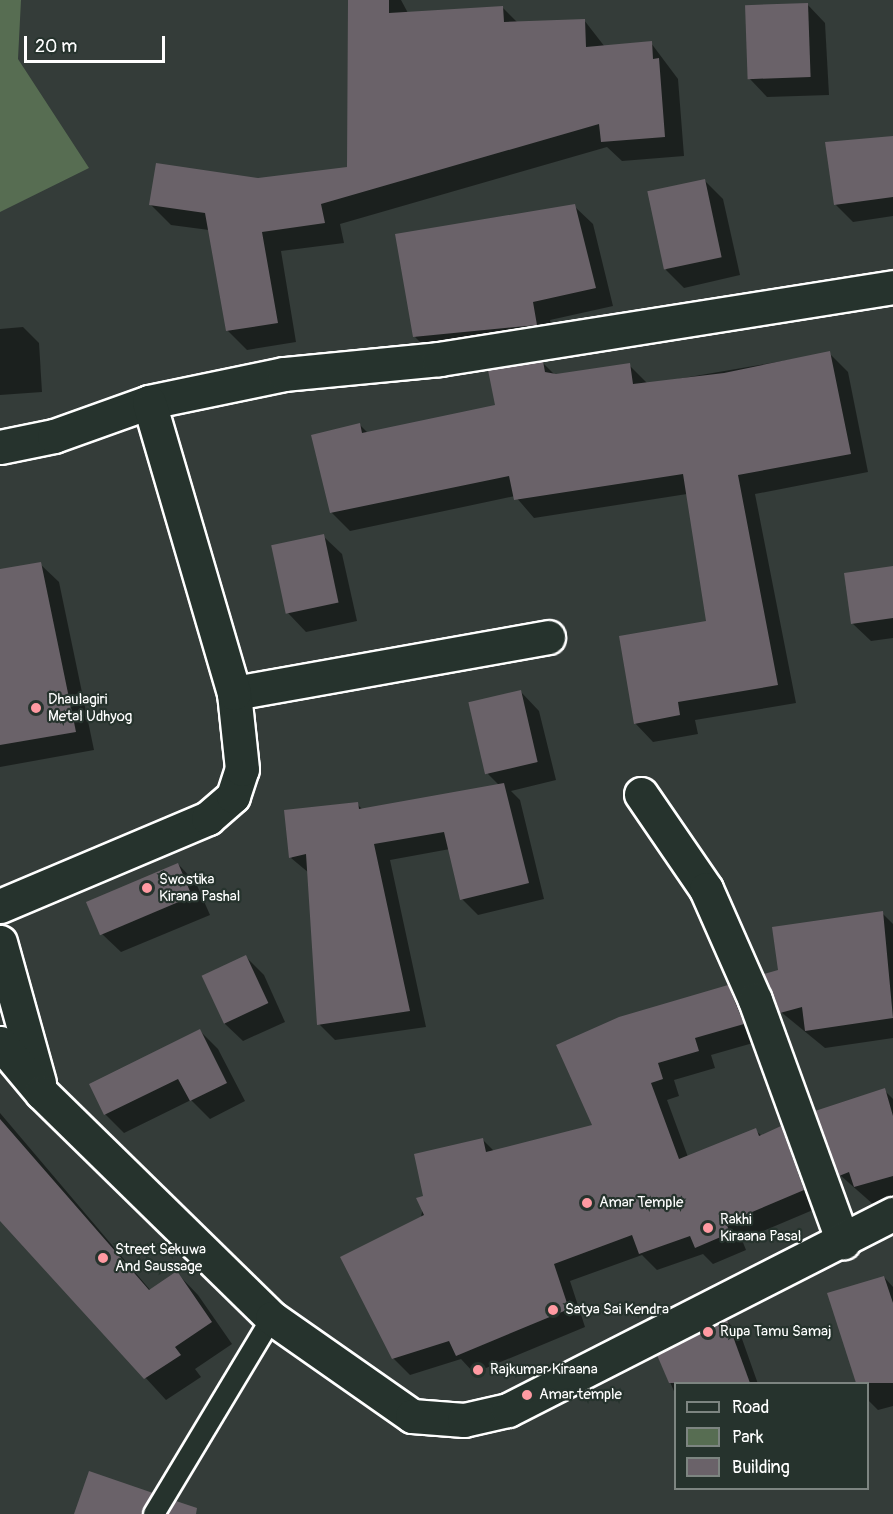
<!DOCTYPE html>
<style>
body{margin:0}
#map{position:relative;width:893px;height:1514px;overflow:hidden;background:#343c39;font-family:Pangolin,sans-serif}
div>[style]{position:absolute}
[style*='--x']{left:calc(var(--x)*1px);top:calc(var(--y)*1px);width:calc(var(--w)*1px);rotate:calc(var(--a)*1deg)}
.green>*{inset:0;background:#576d52}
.shadow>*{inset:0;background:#0007}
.building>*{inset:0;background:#6a6269;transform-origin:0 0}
.roads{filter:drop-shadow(2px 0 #fff) drop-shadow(-2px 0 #fff) drop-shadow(0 2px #fff) drop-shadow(0 -2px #fff)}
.service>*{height:20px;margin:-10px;padding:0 10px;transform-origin:10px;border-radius:10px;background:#26332d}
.minor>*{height:33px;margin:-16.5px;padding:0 16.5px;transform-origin:16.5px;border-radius:16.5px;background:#26332d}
.dots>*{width:16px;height:16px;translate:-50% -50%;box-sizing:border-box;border:3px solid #26332d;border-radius:50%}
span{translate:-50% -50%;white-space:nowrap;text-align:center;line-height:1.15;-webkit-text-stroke:4.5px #26332d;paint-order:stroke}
.poi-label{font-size:15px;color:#fff}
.left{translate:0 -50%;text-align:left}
.legend{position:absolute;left:674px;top:1382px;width:195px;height:108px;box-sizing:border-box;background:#26332d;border:2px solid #7d8581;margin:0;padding:8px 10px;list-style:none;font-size:18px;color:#fff}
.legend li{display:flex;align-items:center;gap:12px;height:30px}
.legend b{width:30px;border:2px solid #7d8581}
.scale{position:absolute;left:24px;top:36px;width:141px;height:27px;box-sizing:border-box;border:3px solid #fff;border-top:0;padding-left:8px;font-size:18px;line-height:21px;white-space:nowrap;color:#fff;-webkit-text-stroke:4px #26332d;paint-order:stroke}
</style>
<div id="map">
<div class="green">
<i style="clip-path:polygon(0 0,21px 0,18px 59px,89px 168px,0 212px)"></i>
</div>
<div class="shadow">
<i style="clip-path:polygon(350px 0,401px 0,408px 13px,502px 7px,518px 23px,584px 20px,605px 47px,651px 43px,678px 79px,684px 156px,622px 161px,607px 147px,340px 224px,344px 243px,281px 251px,296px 342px,247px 350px,228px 331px,209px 230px,171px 225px,151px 205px,258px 179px,349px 168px)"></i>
<i style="clip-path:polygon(807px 4px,825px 23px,829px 95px,767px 97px,749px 78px)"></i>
<i style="clip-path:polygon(893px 138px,893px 216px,853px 222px,835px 204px)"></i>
<i style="clip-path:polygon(705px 181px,723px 199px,740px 275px,684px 288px,666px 270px)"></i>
<i style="clip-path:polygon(574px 206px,593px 224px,613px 306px,550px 320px,554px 343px,433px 355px,415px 337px)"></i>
<i style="clip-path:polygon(23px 327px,39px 343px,42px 392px,0 395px,0 329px)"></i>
<i style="clip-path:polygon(829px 353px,848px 372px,868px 472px,755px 494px,796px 703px,695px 720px,698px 734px,653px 742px,635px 723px,708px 622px,687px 494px,534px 518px,515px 496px,350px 531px,331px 512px,359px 424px,368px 433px,497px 406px,543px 363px,556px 376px,629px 365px,648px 384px)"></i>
<i style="clip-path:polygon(323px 536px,342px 554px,357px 621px,306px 632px,288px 613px)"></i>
<i style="clip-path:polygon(40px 564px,59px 582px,94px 750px,0 767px,0 571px)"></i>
<i style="clip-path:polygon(893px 568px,893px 638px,871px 641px,852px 623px)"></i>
<i style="clip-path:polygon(521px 692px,539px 711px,556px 780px,511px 791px,520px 800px,544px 899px,478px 915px,462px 899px,450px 849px,390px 860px,426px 1027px,335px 1040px,319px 1024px,309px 873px,291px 858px,357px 804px,363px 810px,499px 785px,488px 774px)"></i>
<i style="clip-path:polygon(178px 864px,196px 883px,210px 915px,121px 952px,102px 934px)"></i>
<i style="clip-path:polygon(882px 913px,893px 924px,893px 1038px,825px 1048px,781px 1012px,779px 971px)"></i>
<i style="clip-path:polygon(246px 957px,264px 975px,285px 1022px,243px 1041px,224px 1023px)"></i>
<i style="clip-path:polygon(727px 986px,744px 1004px,760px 1041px,711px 1055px,715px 1068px,674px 1080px,679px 1096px,667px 1100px,688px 1157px,755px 1130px,762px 1136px,781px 1128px,798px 1145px,820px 1207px,742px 1240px,746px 1250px,713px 1264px,703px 1254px,657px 1270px,642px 1255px,570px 1281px,585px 1327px,474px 1373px,461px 1359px,410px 1375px,393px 1358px,425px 1197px,483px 1140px,494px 1151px,594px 1126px)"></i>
<i style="clip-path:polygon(199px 1030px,218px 1049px,245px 1101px,210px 1119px,191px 1100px,124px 1133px,105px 1114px)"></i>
<i style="clip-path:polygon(884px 1090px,893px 1099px,893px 1199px,874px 1205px,840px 1175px)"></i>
<i style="clip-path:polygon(0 1113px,151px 1291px,177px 1273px,198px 1295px,232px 1344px,195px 1369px,201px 1377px,166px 1400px,0 1219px)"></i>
<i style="clip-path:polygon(884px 1277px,893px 1287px,893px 1406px,878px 1410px,868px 1400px,868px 1384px,857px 1384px,829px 1294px)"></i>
<i style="clip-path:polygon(727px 1321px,741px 1336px,758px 1384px,676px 1384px,676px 1396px,659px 1356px)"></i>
<i style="clip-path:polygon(138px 1489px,157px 1508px,155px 1514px,75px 1514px)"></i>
</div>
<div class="building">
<i style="clip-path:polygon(348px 0,389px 0,389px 13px,503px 6px,504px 22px,585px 19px,586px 47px,652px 41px,653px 59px,659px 58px,665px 137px,601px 142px,599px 124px,321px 204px,325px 223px,262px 232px,278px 323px,226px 331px,205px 213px,149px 205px,156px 163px,258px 178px,347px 167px)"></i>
<i style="left:808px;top:3px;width:74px;height:63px;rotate:88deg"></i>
<i style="clip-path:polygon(893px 136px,893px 197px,834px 205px,825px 142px)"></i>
<i style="left:705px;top:179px;width:80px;height:59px;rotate:78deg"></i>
<i style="clip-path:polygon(575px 204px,596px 288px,533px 302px,537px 325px,413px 337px,395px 234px)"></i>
<i style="clip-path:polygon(830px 351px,851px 454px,738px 475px,778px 685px,678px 702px,680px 715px,634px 724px,619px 636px,706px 621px,683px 474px,514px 500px,509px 476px,330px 513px,311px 435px,360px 423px,362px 433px,495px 405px,488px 370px,543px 361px,545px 372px,556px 374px,630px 363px,633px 384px,724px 373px)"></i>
<i style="left:324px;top:534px;width:70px;height:54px;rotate:78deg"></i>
<i style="clip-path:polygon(41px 562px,76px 732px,0 745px,0 569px)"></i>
<i style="clip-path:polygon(893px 566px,893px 618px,851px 624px,844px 573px)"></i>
<i style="left:521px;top:690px;width:74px;height:54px;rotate:77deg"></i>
<i style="clip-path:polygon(504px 783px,529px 883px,460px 900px,444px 832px,374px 844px,410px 1011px,317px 1025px,306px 854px,289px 858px,284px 810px,358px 802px,359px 809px)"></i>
<i style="left:178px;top:863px;width:36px;height:100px;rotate:67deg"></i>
<i style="clip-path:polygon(883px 911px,893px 1018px,805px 1031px,802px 1007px,780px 1013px,764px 974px,778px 970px,772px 927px)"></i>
<i style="left:246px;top:955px;width:53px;height:49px;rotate:65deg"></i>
<i style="clip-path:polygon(728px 985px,744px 1024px,695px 1038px,699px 1051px,658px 1063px,663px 1079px,651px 1083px,679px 1159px,756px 1128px,759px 1136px,781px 1126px,804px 1190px,726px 1223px,730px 1233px,695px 1248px,690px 1236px,639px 1254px,632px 1235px,554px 1264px,569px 1309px,456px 1356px,449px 1341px,392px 1359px,340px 1257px,424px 1215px,416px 1198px,423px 1196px,414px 1154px,483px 1138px,486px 1152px,592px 1125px,556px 1045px,619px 1017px)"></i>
<i style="clip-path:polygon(200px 1029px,227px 1083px,190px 1101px,178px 1079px,104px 1115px,89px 1084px)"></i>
<i style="clip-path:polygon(885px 1088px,893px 1116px,893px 1176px,854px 1187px,849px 1172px,839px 1176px,815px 1111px)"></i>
<i style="clip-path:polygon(0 1119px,149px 1290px,177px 1271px,212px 1322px,175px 1347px,181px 1355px,144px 1379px,0 1221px)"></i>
<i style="clip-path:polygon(884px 1276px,893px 1303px,893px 1383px,856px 1383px,827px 1293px)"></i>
<i style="clip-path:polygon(727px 1320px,750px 1383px,669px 1383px,657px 1355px)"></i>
<i style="clip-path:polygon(89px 1471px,153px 1493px,142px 1514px,74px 1514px)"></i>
<i style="clip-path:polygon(176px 1501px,197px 1508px,196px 1514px,168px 1514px)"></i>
</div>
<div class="roads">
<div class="service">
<i style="--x:154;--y:1514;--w:229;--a:-59"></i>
</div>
<div class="minor">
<i style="--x:0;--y:447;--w:55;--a:-11.5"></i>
<i style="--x:54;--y:436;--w:101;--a:-19.7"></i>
<i style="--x:149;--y:402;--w:138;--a:-11.7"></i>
<i style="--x:284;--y:374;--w:156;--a:-5.5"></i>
<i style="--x:439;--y:359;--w:460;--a:-9"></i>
<i style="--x:234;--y:693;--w:319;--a:-10.1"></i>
<i style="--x:641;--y:794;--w:115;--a:55.6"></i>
<i style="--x:706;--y:889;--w:121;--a:66.2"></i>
<i style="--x:755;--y:1000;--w:258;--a:70"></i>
<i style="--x:0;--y:906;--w:226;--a:-22.9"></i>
<i style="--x:208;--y:818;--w:33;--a:-41"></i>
<i style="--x:233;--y:796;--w:28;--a:-72"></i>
<i style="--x:242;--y:769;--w:76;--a:-96"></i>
<i style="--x:234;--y:693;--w:303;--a:-106.3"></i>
<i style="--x:0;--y:942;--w:146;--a:74.5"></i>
<i style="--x:0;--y:1043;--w:65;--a:50"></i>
<i style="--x:42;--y:1093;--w:322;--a:44.4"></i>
<i style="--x:272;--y:1318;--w:171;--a:35"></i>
<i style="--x:412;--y:1416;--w:52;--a:4.4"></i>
<i style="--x:464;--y:1420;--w:45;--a:-12.8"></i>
<i style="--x:508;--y:1410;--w:432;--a:-27"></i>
</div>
</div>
<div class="dots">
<i style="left:36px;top:708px;background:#ff9aa2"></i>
<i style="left:147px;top:888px;background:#ff9aa2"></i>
<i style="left:587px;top:1203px;background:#ff9aa2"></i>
<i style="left:708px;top:1228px;background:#ff9aa2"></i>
<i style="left:103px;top:1258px;background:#ff9aa2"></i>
<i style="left:553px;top:1310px;background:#ff9aa2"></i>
<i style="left:708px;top:1332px;background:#ff9aa2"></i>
<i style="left:478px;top:1370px;background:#ff9aa2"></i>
<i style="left:527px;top:1395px;background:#ff9aa2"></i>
</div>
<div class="poi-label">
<span class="left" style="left:48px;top:708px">Dhaulagiri<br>Metal Udhyog</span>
<span class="left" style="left:159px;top:888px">Swostika<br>Kirana Pashal</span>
<span class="left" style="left:599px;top:1203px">Amar Temple</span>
<span class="left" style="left:720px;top:1228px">Rakhi<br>Kiraana Pasal</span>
<span class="left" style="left:115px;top:1258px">Street Sekuwa<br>And Saussage</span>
<span class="left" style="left:565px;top:1310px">Satya Sai Kendra</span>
<span class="left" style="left:720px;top:1332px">Rupa Tamu Samaj</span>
<span class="left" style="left:490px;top:1370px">Rajkumar Kiraana</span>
<span class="left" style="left:539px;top:1395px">Amar temple</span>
</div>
<ul class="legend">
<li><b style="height:8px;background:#26332d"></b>Road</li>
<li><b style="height:16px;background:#576d52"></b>Park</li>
<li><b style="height:16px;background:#6a6269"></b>Building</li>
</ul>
<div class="scale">20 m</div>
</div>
